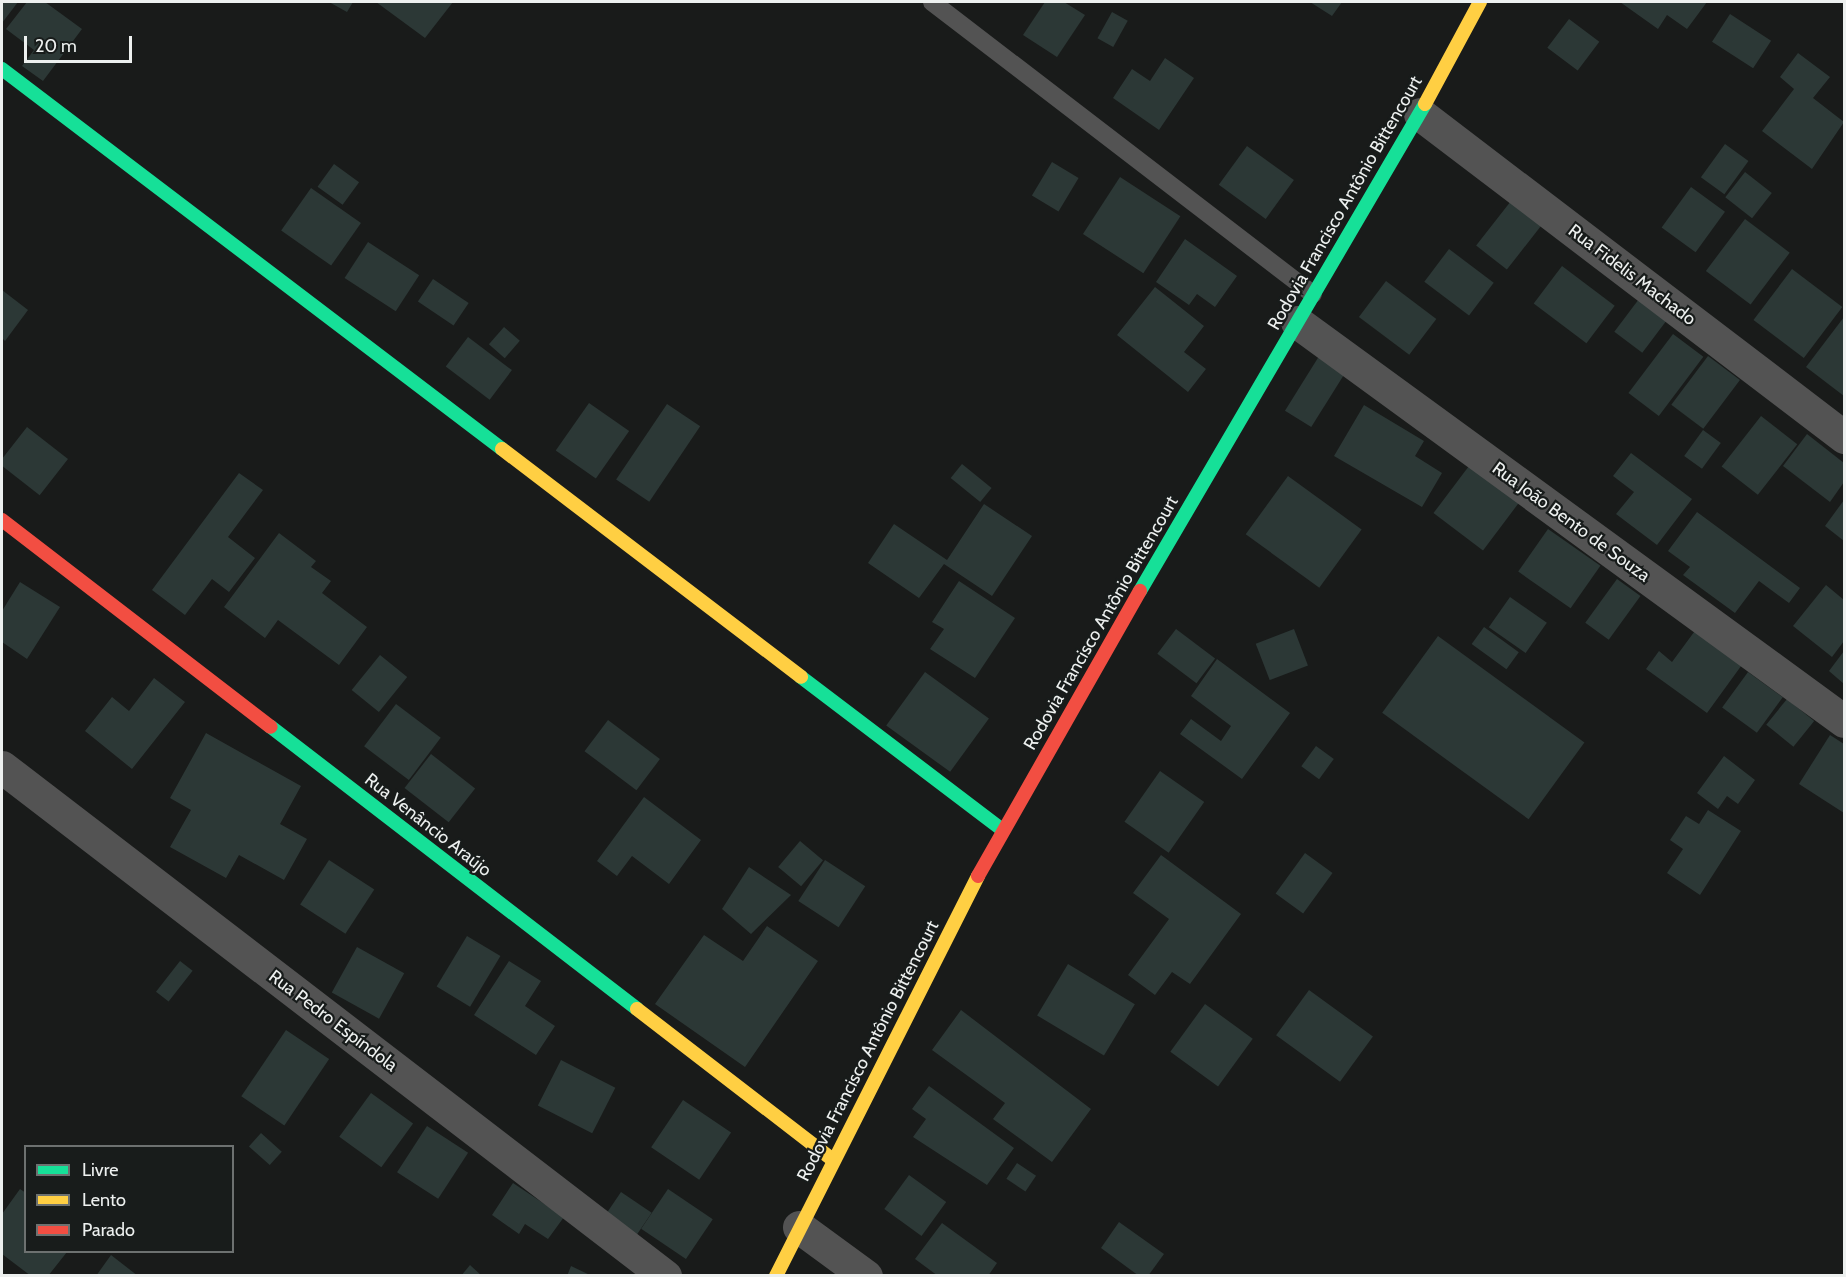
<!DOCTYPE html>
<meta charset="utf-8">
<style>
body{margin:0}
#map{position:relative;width:1846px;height:1277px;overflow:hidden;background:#191b1a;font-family:Cabin,sans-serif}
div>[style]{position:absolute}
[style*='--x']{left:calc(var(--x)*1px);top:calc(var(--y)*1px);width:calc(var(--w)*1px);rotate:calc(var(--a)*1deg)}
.building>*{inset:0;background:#2c3836;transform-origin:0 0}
.lane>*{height:18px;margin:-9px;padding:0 9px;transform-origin:9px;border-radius:9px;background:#535353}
.street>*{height:33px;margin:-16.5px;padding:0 16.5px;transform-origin:16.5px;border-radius:16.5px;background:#535353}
.fast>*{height:14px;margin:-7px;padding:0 7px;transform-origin:7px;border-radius:7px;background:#16e098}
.slow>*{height:14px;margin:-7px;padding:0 7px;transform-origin:7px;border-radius:7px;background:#ffcf43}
.jam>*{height:14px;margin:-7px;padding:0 7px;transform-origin:7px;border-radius:7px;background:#f24e42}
span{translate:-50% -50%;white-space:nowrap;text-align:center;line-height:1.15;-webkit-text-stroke:4.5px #181c1b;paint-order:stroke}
.street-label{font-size:18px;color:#edf0ef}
.frame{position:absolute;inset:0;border:3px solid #edf0ef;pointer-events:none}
.legend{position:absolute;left:24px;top:1145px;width:210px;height:108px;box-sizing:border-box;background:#181c1b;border:2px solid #6d7170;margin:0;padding:8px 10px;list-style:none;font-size:18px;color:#edf0ef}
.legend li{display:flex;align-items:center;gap:12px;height:30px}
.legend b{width:30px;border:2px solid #6d7170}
.scale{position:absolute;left:24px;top:36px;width:108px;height:27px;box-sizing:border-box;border:3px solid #edf0ef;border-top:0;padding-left:8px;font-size:18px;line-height:21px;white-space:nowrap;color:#edf0ef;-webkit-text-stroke:4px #181c1b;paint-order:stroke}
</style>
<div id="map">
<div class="building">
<i style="clip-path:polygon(2px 2px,18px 2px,2px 23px)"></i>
<i style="clip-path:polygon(27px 2px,45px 2px,82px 29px,43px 81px,22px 66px,34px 50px,6px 29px)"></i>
<i style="clip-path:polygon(329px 2px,353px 2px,347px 12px)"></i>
<i style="clip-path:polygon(376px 2px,453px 2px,425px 38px)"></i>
<i style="clip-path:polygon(1045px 2px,1064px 2px,1085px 15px,1057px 57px,1023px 35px)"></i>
<i style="clip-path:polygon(1310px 2px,1342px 2px,1332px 16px)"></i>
<i style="clip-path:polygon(1620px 2px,1707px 2px,1687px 29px,1667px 15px,1658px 29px)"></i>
<i style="left:1112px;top:12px;width:18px;height:30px;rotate:29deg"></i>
<i style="left:1730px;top:14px;width:49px;height:33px;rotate:33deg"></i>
<i style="left:1569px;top:19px;width:38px;height:36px;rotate:37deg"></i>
<i style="clip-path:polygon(1798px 53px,1830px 77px,1813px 98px,1844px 122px,1812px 169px,1762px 131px,1794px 89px,1780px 77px)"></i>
<i style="clip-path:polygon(1165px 58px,1194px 78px,1159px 130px,1113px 98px,1132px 69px,1150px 81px)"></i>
<i style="left:1725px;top:144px;width:29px;height:41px;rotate:36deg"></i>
<i style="left:1247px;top:146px;width:58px;height:48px;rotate:36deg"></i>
<i style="left:1052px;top:162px;width:31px;height:39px;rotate:31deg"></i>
<i style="left:334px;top:164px;width:31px;height:28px;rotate:36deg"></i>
<i style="left:1745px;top:172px;width:34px;height:32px;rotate:38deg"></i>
<i style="left:1120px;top:177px;width:72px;height:68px;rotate:33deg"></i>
<i style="left:1691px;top:187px;width:42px;height:50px;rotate:36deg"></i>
<i style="left:311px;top:188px;width:61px;height:52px;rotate:35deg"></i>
<i style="left:1518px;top:192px;width:39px;height:68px;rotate:38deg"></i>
<i style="left:1745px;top:219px;width:56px;height:65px;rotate:37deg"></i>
<i style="clip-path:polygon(1185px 239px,1237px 276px,1215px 307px,1197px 294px,1189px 305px,1156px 282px)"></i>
<i style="left:368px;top:242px;width:61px;height:43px;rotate:33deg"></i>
<i style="left:1449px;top:249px;width:56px;height:41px;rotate:37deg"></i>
<i style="left:1562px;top:266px;width:66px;height:47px;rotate:37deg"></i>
<i style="left:1792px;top:269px;width:63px;height:64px;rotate:37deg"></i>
<i style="left:433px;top:279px;width:43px;height:27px;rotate:34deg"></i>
<i style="left:1386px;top:281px;width:63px;height:45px;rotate:37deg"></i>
<i style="clip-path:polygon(1155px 287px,1204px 326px,1184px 352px,1206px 369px,1188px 392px,1117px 335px)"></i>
<i style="clip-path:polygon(2px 290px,28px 310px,5px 341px,2px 338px)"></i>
<i style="left:1642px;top:295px;width:35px;height:46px;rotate:37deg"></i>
<i style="clip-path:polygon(1844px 317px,1844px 396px,1806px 367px)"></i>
<i style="left:504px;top:327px;width:21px;height:23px;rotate:41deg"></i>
<i style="left:1673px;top:334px;width:38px;height:74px;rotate:37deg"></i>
<i style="left:468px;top:337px;width:55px;height:37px;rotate:37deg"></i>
<i style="left:1321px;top:353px;width:31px;height:68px;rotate:32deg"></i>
<i style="left:1708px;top:356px;width:40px;height:61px;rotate:37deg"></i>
<i style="left:589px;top:403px;width:49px;height:58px;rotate:35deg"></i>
<i style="left:667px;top:404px;width:40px;height:91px;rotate:34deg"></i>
<i style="clip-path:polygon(1364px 405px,1424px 441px,1415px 456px,1442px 473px,1422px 507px,1334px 456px)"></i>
<i style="left:1761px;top:416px;width:46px;height:64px;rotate:38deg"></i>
<i style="left:27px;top:427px;width:52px;height:46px;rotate:38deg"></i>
<i style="left:1703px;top:430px;width:22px;height:32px;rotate:36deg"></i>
<i style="clip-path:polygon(1807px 434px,1844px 463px,1844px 482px,1830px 502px,1783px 466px)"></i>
<i style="clip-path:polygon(1631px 453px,1692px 499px,1657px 545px,1616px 514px,1634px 492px,1613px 476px)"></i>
<i style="left:1472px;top:462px;width:62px;height:64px;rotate:37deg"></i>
<i style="left:962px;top:464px;width:38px;height:18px;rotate:39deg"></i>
<i style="clip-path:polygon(239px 473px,263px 490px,228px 537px,255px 558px,229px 592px,212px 579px,185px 615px,152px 590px)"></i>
<i style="left:1288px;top:476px;width:91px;height:72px;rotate:36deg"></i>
<i style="clip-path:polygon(1844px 500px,1844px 541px,1825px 526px)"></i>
<i style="clip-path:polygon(984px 504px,1032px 536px,992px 596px,944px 564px,919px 598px,868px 563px,894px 524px,947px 560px)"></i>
<i style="clip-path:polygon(1697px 512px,1800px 588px,1789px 603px,1759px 581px,1735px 613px,1683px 575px,1690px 567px,1668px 551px)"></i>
<i style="left:1548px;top:529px;width:64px;height:52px;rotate:35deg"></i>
<i style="clip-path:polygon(279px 533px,316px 561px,311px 567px,331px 581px,322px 593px,367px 627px,339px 665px,278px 620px,265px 638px,224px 607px)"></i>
<i style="left:1617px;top:579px;width:29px;height:54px;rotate:36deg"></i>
<i style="clip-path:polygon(959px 581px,1015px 618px,975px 678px,930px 649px,944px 629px,932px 622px)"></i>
<i style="clip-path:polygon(20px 582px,60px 607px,27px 659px,2px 642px,2px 611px)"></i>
<i style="clip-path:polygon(1826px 585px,1844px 600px,1844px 641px,1832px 657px,1793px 626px)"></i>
<i style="left:1510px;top:597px;width:45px;height:37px;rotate:35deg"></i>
<i style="left:1484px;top:627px;width:43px;height:21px;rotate:36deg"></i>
<i style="clip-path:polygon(1697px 628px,1744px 662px,1707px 713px,1646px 669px,1659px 651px,1672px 662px)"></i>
<i style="left:1176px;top:629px;width:49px;height:31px;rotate:37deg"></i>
<i style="left:1294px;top:629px;width:39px;height:41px;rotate:69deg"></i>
<i style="left:1438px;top:636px;width:181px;height:95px;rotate:36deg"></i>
<i style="clip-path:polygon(1844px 651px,1844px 684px,1829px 671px)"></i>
<i style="left:380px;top:655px;width:35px;height:45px;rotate:39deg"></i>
<i style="clip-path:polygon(1217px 659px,1290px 713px,1242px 779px,1180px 734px,1191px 719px,1221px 741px,1231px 726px,1191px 696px)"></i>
<i style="left:925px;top:672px;width:79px;height:66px;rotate:36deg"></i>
<i style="left:1748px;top:672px;width:43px;height:44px;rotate:36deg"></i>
<i style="clip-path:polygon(154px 678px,185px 702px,132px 769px,85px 731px,112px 697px,129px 711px)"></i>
<i style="left:1787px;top:699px;width:35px;height:33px;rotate:39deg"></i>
<i style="left:396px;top:704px;width:56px;height:53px;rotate:37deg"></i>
<i style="left:608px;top:720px;width:65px;height:39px;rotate:37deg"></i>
<i style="clip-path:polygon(206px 733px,301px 786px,280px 824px,307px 839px,284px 880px,239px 855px,226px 878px,170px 847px,191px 810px,170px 798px)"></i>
<i style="clip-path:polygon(1830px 735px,1844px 744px,1844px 813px,1799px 784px)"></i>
<i style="left:1316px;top:746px;width:22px;height:25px;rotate:36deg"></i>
<i style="left:431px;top:754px;width:56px;height:43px;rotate:38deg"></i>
<i style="clip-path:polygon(1724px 756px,1755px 780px,1738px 804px,1727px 796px,1718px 809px,1697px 793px)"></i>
<i style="left:1160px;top:771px;width:54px;height:62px;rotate:35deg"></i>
<i style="clip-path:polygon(644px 797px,701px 840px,669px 884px,632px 856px,617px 876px,597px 861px)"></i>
<i style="clip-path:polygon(1708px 810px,1741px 831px,1700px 895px,1667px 873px,1683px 849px,1670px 840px,1686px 816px,1699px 824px)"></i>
<i style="left:800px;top:841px;width:30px;height:34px;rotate:40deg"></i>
<i style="left:1305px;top:853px;width:34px;height:50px;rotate:36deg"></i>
<i style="clip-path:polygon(1161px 855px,1241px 914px,1190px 984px,1172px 972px,1155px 995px,1128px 975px,1169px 919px,1133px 893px)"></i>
<i style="left:329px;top:860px;width:54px;height:53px;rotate:33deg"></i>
<i style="left:825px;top:860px;width:48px;height:49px;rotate:33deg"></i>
<i style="clip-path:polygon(749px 867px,791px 895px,751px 934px,722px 909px)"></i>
<i style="clip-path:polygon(767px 926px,818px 961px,745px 1067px,655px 1004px,704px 935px,743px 961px)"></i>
<i style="left:467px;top:936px;width:39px;height:59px;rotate:31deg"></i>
<i style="left:357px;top:947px;width:54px;height:52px;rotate:29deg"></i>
<i style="left:180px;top:961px;width:16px;height:39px;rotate:38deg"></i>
<i style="clip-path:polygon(509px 961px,541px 981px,525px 1006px,555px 1026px,536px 1055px,474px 1015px)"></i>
<i style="left:1068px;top:964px;width:78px;height:60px;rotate:31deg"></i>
<i style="left:1309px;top:990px;width:79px;height:56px;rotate:36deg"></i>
<i style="left:1205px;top:1004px;width:59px;height:59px;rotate:36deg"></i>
<i style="clip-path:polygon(961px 1010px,1091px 1109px,1052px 1162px,993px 1119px,1005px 1103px,932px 1050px)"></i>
<i style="left:286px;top:1030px;width:52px;height:80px;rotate:34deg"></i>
<i style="left:561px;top:1060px;width:61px;height:51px;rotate:27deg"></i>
<i style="clip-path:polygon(929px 1086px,1014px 1148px,987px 1185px,913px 1137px,926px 1119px,912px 1109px)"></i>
<i style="left:371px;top:1093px;width:52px;height:54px;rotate:36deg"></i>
<i style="left:683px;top:1100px;width:58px;height:57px;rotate:34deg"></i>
<i style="left:427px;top:1126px;width:49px;height:55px;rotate:33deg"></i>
<i style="left:261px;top:1133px;width:28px;height:18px;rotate:42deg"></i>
<i style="left:1017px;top:1163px;width:23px;height:19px;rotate:34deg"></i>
<i style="left:909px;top:1175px;width:46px;height:42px;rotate:36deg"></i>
<i style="clip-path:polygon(513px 1183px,564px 1217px,548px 1239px,525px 1224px,519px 1234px,492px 1215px)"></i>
<i style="clip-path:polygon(20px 1189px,26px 1193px,26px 1252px,67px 1252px,48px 1276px,31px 1276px,2px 1254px,2px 1214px)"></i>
<i style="left:668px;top:1189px;width:54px;height:48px;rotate:34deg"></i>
<i style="left:621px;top:1192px;width:37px;height:33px;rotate:34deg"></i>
<i style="clip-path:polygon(1119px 1222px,1164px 1254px,1148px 1276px,1139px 1276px,1101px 1248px)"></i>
<i style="clip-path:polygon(942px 1223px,997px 1263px,988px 1276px,938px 1276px,915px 1259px)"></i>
<i style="clip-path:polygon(111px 1255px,138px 1276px,96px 1276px)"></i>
<i style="clip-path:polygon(470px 1265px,482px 1276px,461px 1276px)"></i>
<i style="clip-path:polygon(571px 1266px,592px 1276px,567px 1276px)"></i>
</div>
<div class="lane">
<i style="--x:932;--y:2;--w:480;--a:37.5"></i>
</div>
<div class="street">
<i style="--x:1420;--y:114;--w:533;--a:37.3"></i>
<i style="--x:1297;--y:322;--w:677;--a:36.11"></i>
<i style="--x:2;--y:767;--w:836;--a:37.51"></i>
<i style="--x:799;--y:1227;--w:83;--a:36.2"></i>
</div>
<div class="fast">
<i style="--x:2;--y:69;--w:628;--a:37.23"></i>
<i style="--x:1140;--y:591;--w:564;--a:-59.66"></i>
<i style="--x:801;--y:677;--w:251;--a:37.2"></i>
<i style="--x:271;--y:727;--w:462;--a:37.6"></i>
</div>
<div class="slow">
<i style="--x:1425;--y:104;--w:116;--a:-61.7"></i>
<i style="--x:502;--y:449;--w:376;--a:37.3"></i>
<i style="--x:637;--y:1009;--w:246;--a:37.6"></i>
<i style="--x:776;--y:1276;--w:448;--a:-63.2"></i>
</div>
<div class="jam">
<i style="--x:2;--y:520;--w:339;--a:37.6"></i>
<i style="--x:978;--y:876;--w:328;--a:-60.4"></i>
</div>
<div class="street-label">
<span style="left:1345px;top:203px;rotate:-60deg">Rodovia Francisco Antônio Bittencourt</span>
<span style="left:1632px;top:275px;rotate:37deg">Rua Fidelis Machado</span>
<span style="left:1571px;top:522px;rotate:36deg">Rua João Bento de Souza</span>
<span style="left:1101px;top:623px;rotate:-60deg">Rodovia Francisco Antônio Bittencourt</span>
<span style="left:428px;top:825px;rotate:38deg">Rua Venâncio Araújo</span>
<span style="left:333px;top:1021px;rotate:37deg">Rua Pedro Espíndola</span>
<span style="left:868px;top:1051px;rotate:-63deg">Rodovia Francisco Antônio Bittencourt</span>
</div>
<div class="frame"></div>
<ul class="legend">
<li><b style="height:8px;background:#16e098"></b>Livre</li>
<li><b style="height:8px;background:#ffcf43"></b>Lento</li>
<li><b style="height:8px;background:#f24e42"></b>Parado</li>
</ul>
<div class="scale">20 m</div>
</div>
